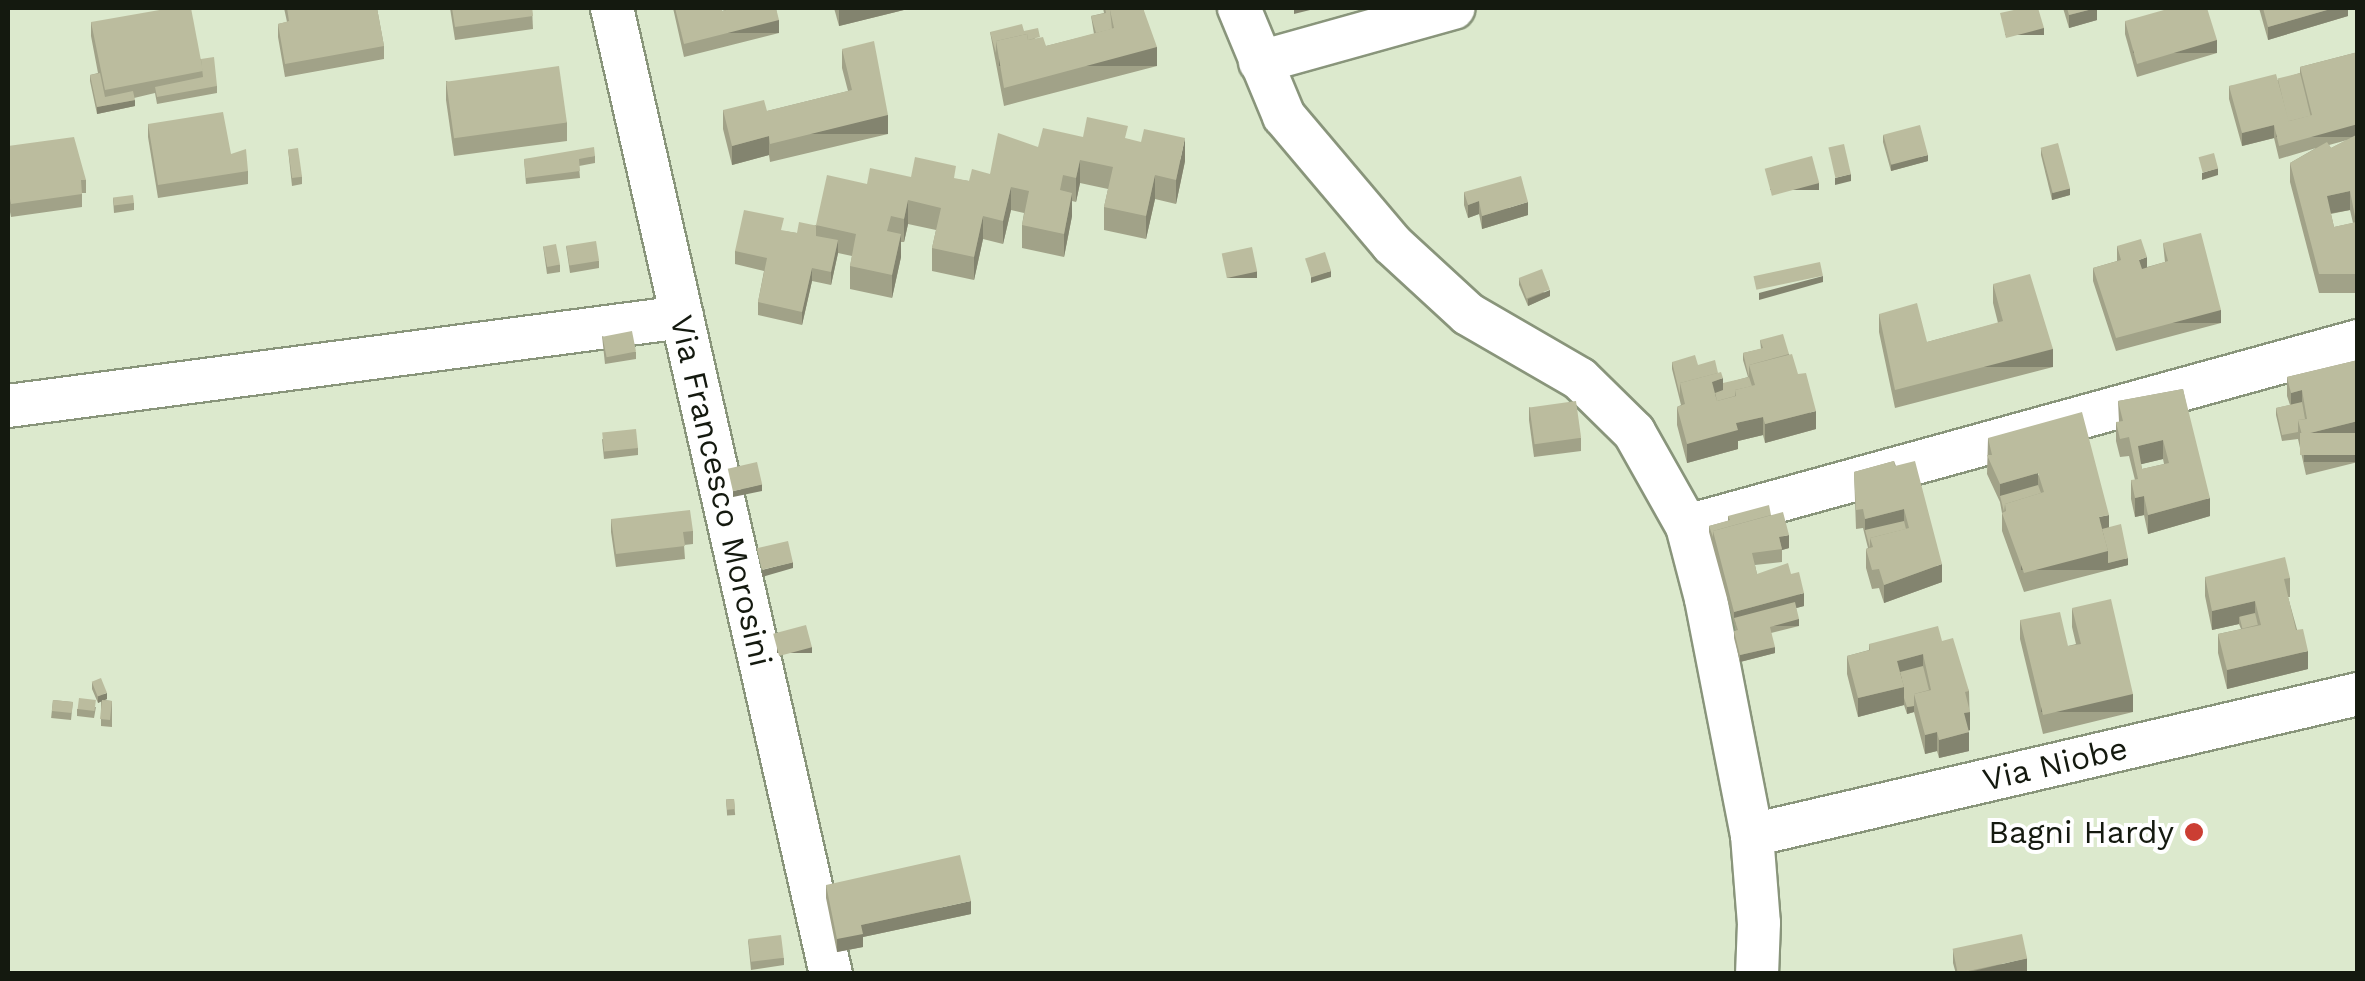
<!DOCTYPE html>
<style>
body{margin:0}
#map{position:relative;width:2365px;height:981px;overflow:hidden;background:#dce9cd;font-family:"Work Sans",sans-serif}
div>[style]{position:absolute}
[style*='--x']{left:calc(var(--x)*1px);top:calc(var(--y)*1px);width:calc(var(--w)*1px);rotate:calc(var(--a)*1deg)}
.roads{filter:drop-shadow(2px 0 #89957b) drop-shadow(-2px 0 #89957b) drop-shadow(0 2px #89957b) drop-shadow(0 -2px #89957b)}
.minor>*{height:42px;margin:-21px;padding:0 21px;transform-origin:21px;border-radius:21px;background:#fff}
.wall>*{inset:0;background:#a1a288;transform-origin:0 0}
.shaded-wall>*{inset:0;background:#83846f;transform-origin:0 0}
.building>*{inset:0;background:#bbbc9e;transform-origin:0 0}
.dots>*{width:28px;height:28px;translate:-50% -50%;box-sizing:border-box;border:5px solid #fff;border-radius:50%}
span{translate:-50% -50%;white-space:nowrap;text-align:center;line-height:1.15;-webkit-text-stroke:8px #fff;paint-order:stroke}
.street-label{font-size:32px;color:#14190f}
.poi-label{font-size:32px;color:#14190f}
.right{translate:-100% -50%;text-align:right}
.frame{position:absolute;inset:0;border:10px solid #14190f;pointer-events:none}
</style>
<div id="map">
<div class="roads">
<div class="minor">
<i style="--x:612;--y:8;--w:991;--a:77.23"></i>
<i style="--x:1239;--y:8;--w:117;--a:67.4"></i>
<i style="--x:1284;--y:116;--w:167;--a:49.8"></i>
<i style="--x:1392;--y:244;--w:103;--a:42.6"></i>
<i style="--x:1468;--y:314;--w:129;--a:30.1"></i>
<i style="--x:1580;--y:379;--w:76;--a:44.5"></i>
<i style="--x:1634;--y:432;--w:108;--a:60.6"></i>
<i style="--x:1687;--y:526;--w:75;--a:75.4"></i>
<i style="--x:1706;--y:599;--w:240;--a:79"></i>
<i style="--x:1752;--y:835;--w:88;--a:85.5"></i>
<i style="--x:1759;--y:923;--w:51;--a:92.2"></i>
<i style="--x:1260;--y:62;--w:201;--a:-15.6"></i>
<i style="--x:8;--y:406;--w:680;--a:-7.52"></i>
<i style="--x:1687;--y:526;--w:696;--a:-15.41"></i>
<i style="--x:1752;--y:835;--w:622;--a:-13.1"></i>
</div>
</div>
<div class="wall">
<i style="clip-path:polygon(284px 8px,377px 8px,384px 46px,384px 59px,285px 77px,278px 37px,278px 24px,287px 22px)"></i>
<i style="clip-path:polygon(450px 8px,532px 8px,533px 29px,455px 40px)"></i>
<i style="clip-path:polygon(673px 8px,722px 8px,722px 11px,732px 8px,776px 8px,779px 33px,684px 57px)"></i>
<i style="clip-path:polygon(834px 8px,912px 8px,839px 26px)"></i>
<i style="clip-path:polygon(1103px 8px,1143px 8px,1157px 66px,1004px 106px,990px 32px,1024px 31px,1046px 46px,1094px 34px,1091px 16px,1104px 13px)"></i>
<i style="clip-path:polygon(2063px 8px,2097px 8px,2097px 20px,2069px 28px)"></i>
<i style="clip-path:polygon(2259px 8px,2348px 8px,2348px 16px,2268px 40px)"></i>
<i style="clip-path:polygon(2125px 21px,2217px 53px,2137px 77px,2125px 34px)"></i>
<i style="clip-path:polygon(91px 22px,201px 59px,217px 86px,217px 93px,157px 104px,155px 93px,134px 98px,135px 106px,97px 114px,90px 81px,90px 75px,98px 73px,91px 36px)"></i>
<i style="clip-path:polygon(842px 49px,888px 134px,770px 162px,769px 155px,732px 165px,723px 129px,723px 110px,767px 111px,848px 91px,842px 68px)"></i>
<i style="clip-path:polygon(evenodd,2358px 52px,2358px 293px,2319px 293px,2290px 182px,2290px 163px,2316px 148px,2279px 159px,2274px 138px,2242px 146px,2229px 99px,2229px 86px,2278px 80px,2300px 73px,2300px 67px,2358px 52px,2347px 140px,2331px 148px,2329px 145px,2340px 142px,2347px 140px,2358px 52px,2350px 210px,2353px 223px,2334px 227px,2331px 214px,2350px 210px)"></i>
<i style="clip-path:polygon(446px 81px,567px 122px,567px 141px,454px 156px,446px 100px)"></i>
<i style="clip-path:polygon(148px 124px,231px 154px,248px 171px,248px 184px,158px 198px,148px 137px)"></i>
<i style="clip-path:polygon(1883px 135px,1928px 161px,1891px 171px,1883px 142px)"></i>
<i style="clip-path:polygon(1083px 137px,1128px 139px,1185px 161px,1176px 204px,1155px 199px,1146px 239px,1104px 230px,1104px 207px,1108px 189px,1080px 183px,1076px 202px,1072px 201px,1072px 216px,1064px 257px,1022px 248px,1022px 225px,1024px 213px,1011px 210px,1003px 244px,983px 239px,974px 280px,932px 271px,932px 248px,936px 230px,908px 224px,904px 242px,901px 242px,901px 257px,892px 298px,850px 289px,850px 266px,852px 256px,838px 253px,831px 285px,812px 281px,802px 325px,758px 315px,758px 302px,764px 271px,735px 264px,735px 251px,784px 231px,797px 233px,816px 225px,867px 184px,911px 177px,956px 179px,969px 181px,990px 174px,1038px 147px)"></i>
<i style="clip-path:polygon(8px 146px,86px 180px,86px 193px,82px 193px,82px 207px,11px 217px,8px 202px)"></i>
<i style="clip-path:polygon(2041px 148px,2070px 195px,2052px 200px,2041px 155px)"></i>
<i style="clip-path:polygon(288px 149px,302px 177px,302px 184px,292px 186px)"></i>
<i style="clip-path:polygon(595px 156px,595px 163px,579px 166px,580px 178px,526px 184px,524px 159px)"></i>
<i style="clip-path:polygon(1464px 192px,1528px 215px,1482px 229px,1479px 214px,1468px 218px,1464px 205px)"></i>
<i style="clip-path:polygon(113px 198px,134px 203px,134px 210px,114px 213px)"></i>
<i style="clip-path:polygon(2163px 243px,2221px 323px,2116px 351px,2093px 281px,2093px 268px,2117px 261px,2117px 246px,2147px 267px,2165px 262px)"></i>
<i style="clip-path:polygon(543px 246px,560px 265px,560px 272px,547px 274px)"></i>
<i style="clip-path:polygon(566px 246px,599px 261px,599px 268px,570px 273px)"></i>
<i style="clip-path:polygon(1519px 278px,1550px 296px,1528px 306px,1519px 285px)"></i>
<i style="clip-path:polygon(1993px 284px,2053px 367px,1895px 408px,1879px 332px,1879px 314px,1927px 342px,1998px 323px,1993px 303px)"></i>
<i style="clip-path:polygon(602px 336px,636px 352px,636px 359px,605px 364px)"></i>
<i style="clip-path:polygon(1760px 340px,1789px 354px,1816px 429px,1765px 443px,1763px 435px,1738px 441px,1738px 449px,1687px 463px,1677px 425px,1677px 407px,1681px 405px,1672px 369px,1672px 362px,1698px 365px,1718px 373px,1723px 384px,1748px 377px,1743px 360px,1743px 353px,1761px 349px)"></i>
<i style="clip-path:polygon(2358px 360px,2358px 462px,2306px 475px,2298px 439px,2282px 441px,2276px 415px,2276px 408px,2290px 405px,2287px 396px,2287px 377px)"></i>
<i style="clip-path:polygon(evenodd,2183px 389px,2210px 516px,2148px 534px,2144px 515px,2135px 517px,2131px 499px,2131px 480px,2135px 480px,2129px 456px,2120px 457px,2116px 441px,2116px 422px,2119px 422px,2118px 401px,2183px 389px,2163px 459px,2164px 464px,2142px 469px,2141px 464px,2163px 459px)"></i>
<i style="clip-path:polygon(1529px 407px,1581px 438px,1581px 451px,1534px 457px,1529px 420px)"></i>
<i style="clip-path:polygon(1988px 438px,2109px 527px,2128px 565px,2024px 592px,2002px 531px,2002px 513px,2000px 502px,1987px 474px)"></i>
<i style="clip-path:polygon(602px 439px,638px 448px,638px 455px,604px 459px)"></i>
<i style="clip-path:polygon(1894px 461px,1942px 582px,1884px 603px,1879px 588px,1872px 589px,1866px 568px,1866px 549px,1868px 548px,1863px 528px,1856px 529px,1854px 472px)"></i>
<i style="clip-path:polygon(1771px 515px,1789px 548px,1782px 550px,1782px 562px,1755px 565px,1757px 574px,1791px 574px,1804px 606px,1796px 608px,1799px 626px,1771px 633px,1775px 653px,1740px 662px,1734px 638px,1734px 631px,1736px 631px,1709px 532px,1709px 526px,1728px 521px,1728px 516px)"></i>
<i style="clip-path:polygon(611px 519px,693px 531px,693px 544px,684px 545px,685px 559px,616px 567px,611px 532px)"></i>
<i style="clip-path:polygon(2205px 577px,2290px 578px,2290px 597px,2288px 597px,2308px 669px,2227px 689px,2218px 653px,2218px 634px,2241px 629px,2239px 624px,2212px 630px,2205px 596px)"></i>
<i style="clip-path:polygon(2072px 608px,2133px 712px,2043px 734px,2020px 639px,2020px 620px,2068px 646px,2076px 644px,2072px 627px)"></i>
<i style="clip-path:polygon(1942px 641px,1969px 691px,1970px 730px,1968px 731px,1969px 751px,1939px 758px,1937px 751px,1925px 754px,1914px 712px,1907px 714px,1904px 705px,1858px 717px,1847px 674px,1847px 656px,1869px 650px,1869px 644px)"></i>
<i style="clip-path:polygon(92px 682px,107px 699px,104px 700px,112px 701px,112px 727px,101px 726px,101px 701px,98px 703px,92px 689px)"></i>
<i style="left:53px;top:700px;width:20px;height:18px;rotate:6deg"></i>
<i style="clip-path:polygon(96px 707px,94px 718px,77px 716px,77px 709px)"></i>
<i style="left:734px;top:799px;width:16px;height:8px;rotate:86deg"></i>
<i style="clip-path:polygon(826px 885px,971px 914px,863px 937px,863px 947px,837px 952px,826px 898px)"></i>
<i style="clip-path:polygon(748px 940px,784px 958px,784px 965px,751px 970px)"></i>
<i style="clip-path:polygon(1953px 950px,2027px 972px,2018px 974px,1956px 974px,1953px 963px)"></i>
</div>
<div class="shaded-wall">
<i style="clip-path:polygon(839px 8px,912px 8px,839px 26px)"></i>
<i style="clip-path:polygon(1294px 8px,1318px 8px,1294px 14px)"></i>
<i style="clip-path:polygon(2097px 8px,2097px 20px,2069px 28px,2069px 15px)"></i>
<i style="clip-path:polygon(2334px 8px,2348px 8px,2348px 16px,2268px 40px,2268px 27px)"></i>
<i style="left:779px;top:20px;width:13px;height:98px;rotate:90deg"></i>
<i style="left:2044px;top:28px;width:7px;height:39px;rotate:90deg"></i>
<i style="left:2217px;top:40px;width:13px;height:84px;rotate:90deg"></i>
<i style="left:1157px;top:47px;width:19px;height:158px;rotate:90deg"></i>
<i style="clip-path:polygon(135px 100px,135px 106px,97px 114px,97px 107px)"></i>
<i style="left:888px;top:115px;width:19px;height:122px;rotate:90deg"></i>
<i style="left:2358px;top:124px;width:13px;height:82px;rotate:90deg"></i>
<i style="clip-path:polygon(2274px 125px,2274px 138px,2242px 146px,2242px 133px)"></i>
<i style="clip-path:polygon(769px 136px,769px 155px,732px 165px,732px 146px)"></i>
<i style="clip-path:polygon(1185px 138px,1185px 161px,1176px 204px,1176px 180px)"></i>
<i style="clip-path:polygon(1928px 155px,1928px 161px,1891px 171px,1891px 164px)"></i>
<i style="clip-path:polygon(1080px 160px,1080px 183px,1076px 202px,1076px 178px)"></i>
<i style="clip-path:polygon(2218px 168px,2218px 175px,2202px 180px,2202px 173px)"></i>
<i style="clip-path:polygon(1851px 174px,1851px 181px,1835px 185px,1835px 178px)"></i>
<i style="clip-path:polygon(1155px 175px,1155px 199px,1146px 239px,1146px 216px)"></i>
<i style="left:1819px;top:183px;width:7px;height:49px;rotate:90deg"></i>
<i style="clip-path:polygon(1011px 187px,1011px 210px,1003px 244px,1003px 221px)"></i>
<i style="clip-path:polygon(2070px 188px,2070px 195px,2052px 200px,2052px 193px)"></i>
<i style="clip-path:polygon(2350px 191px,2350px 210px,2327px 214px,2327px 196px)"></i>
<i style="clip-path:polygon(1072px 193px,1072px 216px,1064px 257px,1064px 234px)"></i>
<i style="clip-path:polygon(908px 200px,908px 224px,904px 242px,904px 219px)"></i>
<i style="clip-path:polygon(1479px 201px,1479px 214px,1468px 218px,1468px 205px)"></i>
<i style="clip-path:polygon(1528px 202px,1528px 215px,1482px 229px,1482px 216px)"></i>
<i style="clip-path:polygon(983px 216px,983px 239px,974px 280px,974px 257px)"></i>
<i style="clip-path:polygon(901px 234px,901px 257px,892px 298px,892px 275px)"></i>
<i style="clip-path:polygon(838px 240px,838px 253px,831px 285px,831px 272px)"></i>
<i style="clip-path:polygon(2147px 257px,2147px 270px,2139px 273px,2139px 260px)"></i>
<i style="clip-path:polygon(812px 268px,812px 281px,802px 325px,802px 312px)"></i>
<i style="left:1257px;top:271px;width:7px;height:30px;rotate:90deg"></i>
<i style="clip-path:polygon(1331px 271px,1331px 277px,1311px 283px,1311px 276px)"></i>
<i style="clip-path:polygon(1823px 276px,1823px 282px,1759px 300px,1759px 293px)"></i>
<i style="clip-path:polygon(1550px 290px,1550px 296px,1528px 306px,1528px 299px)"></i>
<i style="left:2221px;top:310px;width:13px;height:109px;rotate:90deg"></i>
<i style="left:2053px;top:349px;width:18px;height:163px;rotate:90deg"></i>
<i style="clip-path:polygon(1723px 378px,1723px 397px,1685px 400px,1712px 382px)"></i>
<i style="clip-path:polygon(2302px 390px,2302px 409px,2291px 411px,2291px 393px)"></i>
<i style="clip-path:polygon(1816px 411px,1816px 429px,1765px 443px,1765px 424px)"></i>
<i style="clip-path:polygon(1763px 417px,1763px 435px,1738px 441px,1738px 449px,1687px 463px,1687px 444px,1736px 423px)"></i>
<i style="clip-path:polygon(2358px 421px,2358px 440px,2302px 447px,2302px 435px)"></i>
<i style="clip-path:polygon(2163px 440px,2163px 459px,2138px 465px,2138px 446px)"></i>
<i style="left:2358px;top:455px;width:7px;height:54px;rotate:90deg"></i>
<i style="clip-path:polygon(2038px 473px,2038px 491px,2000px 496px,2000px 484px)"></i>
<i style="clip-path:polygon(762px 484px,762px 491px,733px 497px,733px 491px)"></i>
<i style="clip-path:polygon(2144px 496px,2144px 515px,2135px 517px,2135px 498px)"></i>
<i style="clip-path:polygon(2210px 498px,2210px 516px,2148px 534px,2148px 515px)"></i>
<i style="clip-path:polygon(1904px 509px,1904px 528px,1865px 530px,1865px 519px)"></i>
<i style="clip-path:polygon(2109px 515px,2109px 534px,2101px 536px,2099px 517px)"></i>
<i style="clip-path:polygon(1789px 535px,1789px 548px,1782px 550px,1779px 537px)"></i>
<i style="left:2108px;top:551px;width:19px;height:87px;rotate:90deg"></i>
<i style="clip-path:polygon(2128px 558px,2128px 565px,2108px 570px,2108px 563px)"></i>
<i style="clip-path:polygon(793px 562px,793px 568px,762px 577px,762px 570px)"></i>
<i style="clip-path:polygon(1942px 564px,1942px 582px,1884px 603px,1884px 585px)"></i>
<i style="clip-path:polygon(1804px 593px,1804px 606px,1736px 624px,1734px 618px,1734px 625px,1734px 612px)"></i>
<i style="clip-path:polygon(2255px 601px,2255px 620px,2239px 617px,2239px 624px,2212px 630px,2212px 611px)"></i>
<i style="left:1799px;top:619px;width:7px;height:30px;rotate:90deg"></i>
<i style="left:812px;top:647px;width:6px;height:35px;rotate:90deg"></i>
<i style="clip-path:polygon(1775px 647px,1775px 653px,1740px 662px,1740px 655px)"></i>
<i style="clip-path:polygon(2308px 651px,2308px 669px,2227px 689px,2227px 670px)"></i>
<i style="clip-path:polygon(1923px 654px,1923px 673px,1899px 679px,1897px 661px)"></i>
<i style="clip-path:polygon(1904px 687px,1904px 705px,1858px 717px,1858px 698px)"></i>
<i style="clip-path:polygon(107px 693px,107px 699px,98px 703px,98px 696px)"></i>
<i style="left:2133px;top:694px;width:18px;height:92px;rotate:90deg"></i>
<i style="clip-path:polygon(1914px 706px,1914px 712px,1907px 714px,1907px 707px)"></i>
<i style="clip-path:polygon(1970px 712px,1970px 730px,1964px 732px,1964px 713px)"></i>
<i style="clip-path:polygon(1937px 732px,1937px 751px,1925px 754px,1925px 735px)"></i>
<i style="clip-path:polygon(1969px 732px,1969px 751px,1939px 758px,1939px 740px)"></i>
<i style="clip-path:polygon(971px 901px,971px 914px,863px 937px,863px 947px,837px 952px,837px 939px,861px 925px)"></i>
<i style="clip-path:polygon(2027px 958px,2027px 972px,2018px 974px,1961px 974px)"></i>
</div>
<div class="building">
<i style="clip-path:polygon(171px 8px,191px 8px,203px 71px,105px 90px,91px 22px)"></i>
<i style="clip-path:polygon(287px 8px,377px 8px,384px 46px,285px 64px,278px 24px,289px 21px)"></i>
<i style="clip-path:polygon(452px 8px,532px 8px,533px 16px,455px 27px)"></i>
<i style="clip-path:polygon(675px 8px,722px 8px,722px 11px,735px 8px,776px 8px,779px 20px,684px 44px)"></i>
<i style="clip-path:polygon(1105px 8px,1121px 8px,1110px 10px,1112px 29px,1096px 33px,1091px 16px,1106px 13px)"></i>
<i style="clip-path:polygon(1121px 8px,1143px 8px,1157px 47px,1004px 88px,996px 41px,1027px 34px,1028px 40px,1043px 37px,1046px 46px,1099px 32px,1114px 28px,1110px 10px)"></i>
<i style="clip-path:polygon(2023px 8px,2038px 8px,2044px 28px,2006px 38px,2000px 13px)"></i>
<i style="clip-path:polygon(2067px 8px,2096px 8px,2069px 15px)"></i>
<i style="clip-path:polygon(2171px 8px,2207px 8px,2217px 40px,2137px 64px,2125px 21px)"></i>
<i style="clip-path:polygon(2263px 8px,2334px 8px,2268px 27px)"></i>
<i style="clip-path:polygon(1022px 24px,1024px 31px,1038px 28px,1040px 37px,1028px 40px,1027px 34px,996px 41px,996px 53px,990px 32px)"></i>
<i style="clip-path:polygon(874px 41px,888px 115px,770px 144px,769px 136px,732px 146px,723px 110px,764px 100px,767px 111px,852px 90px,842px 49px)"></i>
<i style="clip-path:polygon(2358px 52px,2358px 124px,2279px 146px,2274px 125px,2242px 133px,2229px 86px,2276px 74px,2289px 121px,2312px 115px,2300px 67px)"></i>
<i style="clip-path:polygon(214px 57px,217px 86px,157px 97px,155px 87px,203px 77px,201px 59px)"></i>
<i style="left:559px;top:66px;width:57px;height:114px;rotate:82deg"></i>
<i style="clip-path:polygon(100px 73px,105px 97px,133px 91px,135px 100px,97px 107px,90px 75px)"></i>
<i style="left:2300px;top:73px;width:44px;height:23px;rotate:76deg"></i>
<i style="clip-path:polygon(223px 112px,231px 154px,246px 149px,248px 171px,158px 185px,148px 124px)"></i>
<i style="clip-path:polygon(1087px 117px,1128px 126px,1125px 138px,1141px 142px,1144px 129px,1185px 138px,1176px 180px,1155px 175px,1146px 216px,1104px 207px,1113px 167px,1080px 160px,1076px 178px,1063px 175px,1060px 190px,1072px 193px,1064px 234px,1022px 225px,1029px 191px,1011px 187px,1003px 221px,983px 216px,974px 257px,932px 248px,941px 208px,908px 200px,904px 219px,891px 216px,887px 231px,901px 234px,892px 275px,850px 266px,856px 234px,816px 225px,827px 175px,867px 184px,870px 168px,911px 177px,915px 157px,956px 166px,954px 178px,969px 181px,972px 169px,990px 174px,998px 133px,1038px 147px,1043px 128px,1083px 137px)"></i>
<i style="left:1920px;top:125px;width:31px;height:38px;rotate:75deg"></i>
<i style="clip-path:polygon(evenodd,2358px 134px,2358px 274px,2319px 274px,2290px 163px,2327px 142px,2331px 148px,2358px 134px,2350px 191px,2356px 222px,2334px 227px,2327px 196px,2350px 191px)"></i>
<i style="clip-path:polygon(74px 137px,86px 180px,81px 180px,82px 194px,11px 204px,8px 189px,8px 146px)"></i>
<i style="left:2058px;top:143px;width:47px;height:18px;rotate:75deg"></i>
<i style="left:1844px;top:144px;width:31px;height:16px;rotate:77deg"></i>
<i style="clip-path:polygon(594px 147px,595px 156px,579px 159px,580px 171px,526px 178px,524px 159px)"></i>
<i style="left:298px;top:148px;width:29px;height:10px;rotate:82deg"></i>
<i style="left:2214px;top:153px;width:16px;height:16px;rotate:75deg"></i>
<i style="left:1812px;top:156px;width:28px;height:49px;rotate:75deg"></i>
<i style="clip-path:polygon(1521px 176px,1528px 202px,1482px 216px,1479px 201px,1468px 205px,1464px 192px)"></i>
<i style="left:133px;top:195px;width:8px;height:20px;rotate:83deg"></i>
<i style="clip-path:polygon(744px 210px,784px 218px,781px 230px,797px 233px,799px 222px,818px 226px,816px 225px,816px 236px,838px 240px,831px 272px,812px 268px,802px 312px,758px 302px,767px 258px,735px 251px)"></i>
<i style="clip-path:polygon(2201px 233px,2221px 310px,2116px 338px,2093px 268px,2121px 260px,2117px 246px,2141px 239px,2147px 257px,2139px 260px,2142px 269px,2168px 261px,2163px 243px)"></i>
<i style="left:596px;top:241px;width:20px;height:30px;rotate:81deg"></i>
<i style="left:556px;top:244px;width:21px;height:13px;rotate:79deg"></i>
<i style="left:1252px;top:247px;width:25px;height:31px;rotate:78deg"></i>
<i style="left:1325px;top:252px;width:20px;height:21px;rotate:72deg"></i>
<i style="left:1820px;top:262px;width:14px;height:68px;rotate:78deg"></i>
<i style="left:1542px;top:269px;width:22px;height:25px;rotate:69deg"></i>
<i style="clip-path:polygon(2030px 274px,2053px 349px,1895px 390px,1879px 314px,1917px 303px,1927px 342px,2003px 321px,1993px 284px)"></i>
<i style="left:632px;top:331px;width:21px;height:30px;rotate:79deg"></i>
<i style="clip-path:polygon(1783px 334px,1789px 354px,1749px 365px,1749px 377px,1743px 353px,1763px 348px,1760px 340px)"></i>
<i style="clip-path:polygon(1792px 354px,1798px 374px,1806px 373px,1816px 411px,1765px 424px,1763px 417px,1736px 423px,1738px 430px,1687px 444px,1677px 407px,1685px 404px,1680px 383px,1721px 372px,1723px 378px,1712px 382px,1717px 401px,1736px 396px,1735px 390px,1755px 385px,1749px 365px)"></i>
<i style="clip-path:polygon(1695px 355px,1698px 365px,1715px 360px,1718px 373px,1680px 383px,1680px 395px,1672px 362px)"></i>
<i style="clip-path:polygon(2358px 360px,2358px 421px,2302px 435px,2298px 420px,2307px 419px,2302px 390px,2291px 393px,2287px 377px)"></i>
<i style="clip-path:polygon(1749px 377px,1752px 386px,1735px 390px,1735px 396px,1717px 401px,1715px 393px,1723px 390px,1723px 383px)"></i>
<i style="clip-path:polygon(evenodd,2183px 389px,2210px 498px,2148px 515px,2144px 496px,2135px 498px,2131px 480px,2138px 479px,2129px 437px,2120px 439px,2116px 422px,2123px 421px,2118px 401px,2183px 389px,2163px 440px,2169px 463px,2142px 469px,2138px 446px,2163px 440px)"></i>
<i style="left:1576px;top:401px;width:37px;height:47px;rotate:82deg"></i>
<i style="clip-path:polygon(2302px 402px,2305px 419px,2298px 420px,2298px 432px,2282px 435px,2276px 408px)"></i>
<i style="clip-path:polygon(2082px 412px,2109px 515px,2099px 517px,2108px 551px,2024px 573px,2002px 513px,2006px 511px,2005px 504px,2044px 492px,2038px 473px,2000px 484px,1987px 455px,1992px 455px,1988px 438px)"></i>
<i style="left:636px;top:429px;width:19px;height:34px;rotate:84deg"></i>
<i style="left:2358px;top:433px;width:22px;height:58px;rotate:90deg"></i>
<i style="clip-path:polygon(1894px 461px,1895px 466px,1915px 461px,1942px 564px,1884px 585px,1879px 569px,1872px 570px,1866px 549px,1873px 547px,1870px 538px,1909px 528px,1904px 509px,1865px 519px,1863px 509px,1856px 510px,1854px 472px)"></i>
<i style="left:757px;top:462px;width:23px;height:30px;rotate:77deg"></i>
<i style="clip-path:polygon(2038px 485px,2041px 493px,2005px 504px,2004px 512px,2000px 496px)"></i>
<i style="clip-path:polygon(1769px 505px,1771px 515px,1713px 531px,1713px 537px,1709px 526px,1730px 520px,1728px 516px)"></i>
<i style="clip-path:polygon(690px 510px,693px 531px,683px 532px,685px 546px,616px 554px,611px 519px)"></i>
<i style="clip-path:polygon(1783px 512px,1789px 535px,1779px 537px,1782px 549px,1752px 553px,1757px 574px,1788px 563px,1791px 574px,1799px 572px,1804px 593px,1734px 612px,1713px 531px)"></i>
<i style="clip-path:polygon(1904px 521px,1906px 529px,1870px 538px,1870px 548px,1865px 530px)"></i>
<i style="clip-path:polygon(2121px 524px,2128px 558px,2108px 563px,2108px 551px,2102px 529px)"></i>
<i style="left:788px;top:541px;width:22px;height:32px;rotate:77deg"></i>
<i style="clip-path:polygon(2285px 557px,2290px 578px,2284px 579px,2296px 630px,2303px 629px,2308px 651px,2227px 670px,2218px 634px,2261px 625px,2255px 601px,2212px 611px,2205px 577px)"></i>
<i style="clip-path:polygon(2111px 599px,2133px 694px,2043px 715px,2020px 620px,2060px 612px,2068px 646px,2081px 644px,2072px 608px)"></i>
<i style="clip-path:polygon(1795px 602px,1799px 619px,1770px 627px,1775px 647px,1740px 655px,1734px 631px,1738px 630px,1734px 618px)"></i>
<i style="left:2255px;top:613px;width:12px;height:16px;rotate:76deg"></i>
<i style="left:806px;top:625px;width:23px;height:34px;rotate:75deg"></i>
<i style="clip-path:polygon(1938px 626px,1942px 641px,1953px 638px,1969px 691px,1965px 692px,1970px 712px,1964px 713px,1969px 732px,1939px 740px,1937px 732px,1925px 735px,1914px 694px,1931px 690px,1923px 654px,1897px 661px,1904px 687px,1858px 698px,1847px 656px,1870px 650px,1869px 644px)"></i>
<i style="clip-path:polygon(1923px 666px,1929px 690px,1914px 694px,1914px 706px,1907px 707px,1904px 698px,1904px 687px,1900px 672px)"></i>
<i style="left:101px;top:678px;width:16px;height:10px;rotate:68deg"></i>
<i style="left:79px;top:698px;width:17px;height:11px;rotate:7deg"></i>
<i style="left:53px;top:700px;width:20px;height:11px;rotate:6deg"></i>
<i style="left:102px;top:700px;width:10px;height:19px;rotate:6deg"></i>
<i style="left:734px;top:799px;width:10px;height:8px;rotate:84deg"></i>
<i style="clip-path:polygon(960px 855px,971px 901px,861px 925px,863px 934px,837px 939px,826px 885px)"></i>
<i style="left:2022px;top:934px;width:25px;height:71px;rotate:78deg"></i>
<i style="left:781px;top:935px;width:23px;height:33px;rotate:83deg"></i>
</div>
<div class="dots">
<i style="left:2194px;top:832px;background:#cb3e33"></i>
</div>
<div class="street-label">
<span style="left:721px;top:491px;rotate:77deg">Via Francesco Morosini</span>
<span style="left:2055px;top:764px;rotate:-13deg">Via Niobe</span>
</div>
<div class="poi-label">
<span class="right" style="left:2174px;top:832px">Bagni Hardy</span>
</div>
<div class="frame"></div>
</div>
